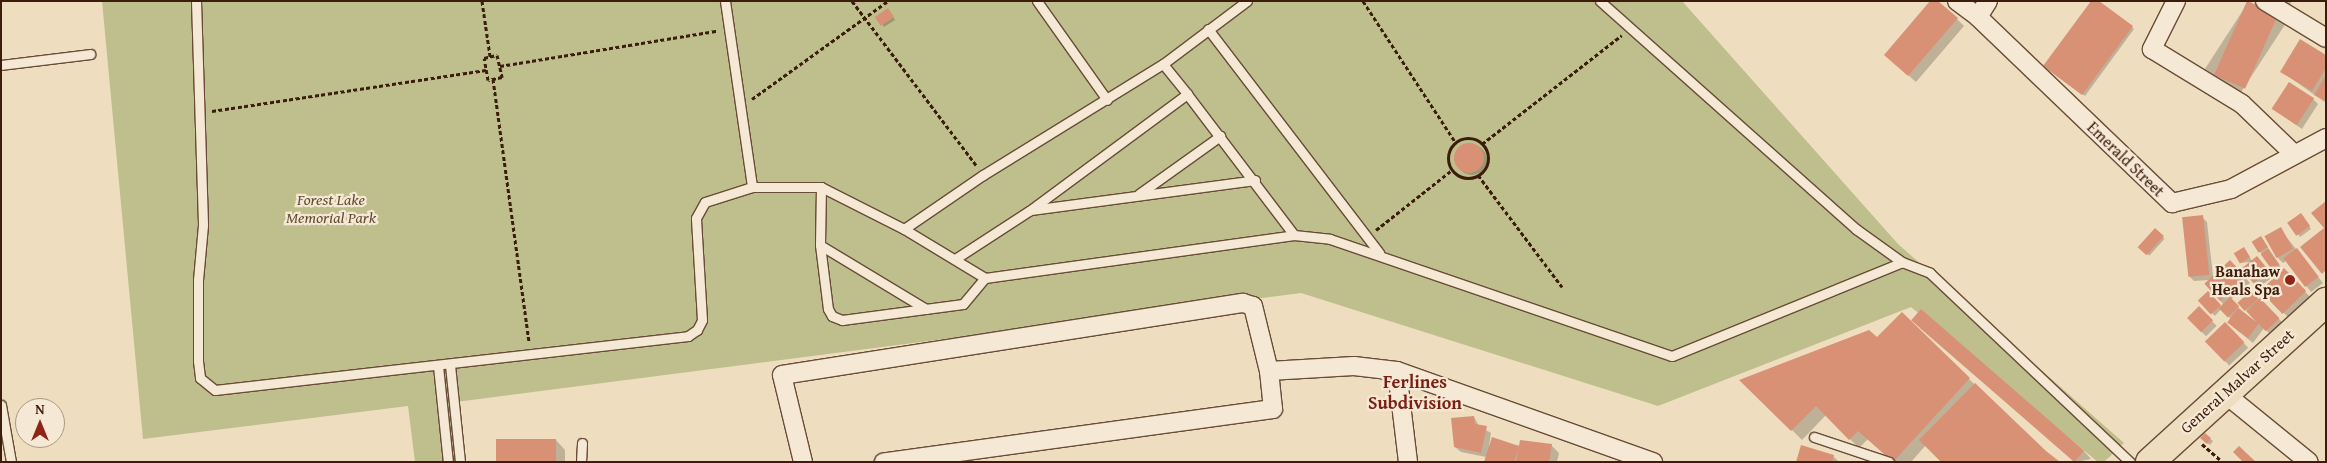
<!DOCTYPE html>
<style>
body{margin:0}
#map{position:relative;width:2327px;height:463px;overflow:hidden;background:#efddbf;font-family:"Gentium Book Plus",serif}
div>[style]{position:absolute}
[style*='--x']{left:calc(var(--x)*1px);top:calc(var(--y)*1px);width:calc(var(--w)*1px);rotate:calc(var(--a)*1deg)}
.green>*{inset:0;background:#bfbf8e}
.shadow>*{inset:0;background:#0003;transform-origin:0 0}
.round{border-radius:50%}
.building>*{inset:0;background:#d99176;transform-origin:0 0}
.path>*{height:3px;margin-top:-1.5px;transform-origin:0;background:repeating-linear-gradient(90deg,#3c1c0b 0 4px,transparent 0 6.5px)}
.path>.ring{margin:-1.5px;padding:0;box-sizing:content-box;background:none;border:3px solid #3c1c0b;border-radius:50%}
.roads{filter:drop-shadow(1px 0 #694c38) drop-shadow(-1px 0 #694c38) drop-shadow(0 1px #694c38) drop-shadow(0 -1px #694c38)}
.lane>*{height:9px;margin:-4.5px;padding:0 4.5px;transform-origin:4.5px;border-radius:4.5px;background:#f5e9d5}
.street>*{height:18px;margin:-9px;padding:0 9px;transform-origin:9px;border-radius:9px;background:#f5e9d5}
.highway>*{height:28px;margin:-14px;padding:0 14px;transform-origin:14px;border-radius:14px;background:#efddbf}
.dots>*{width:14px;height:14px;translate:-50% -50%;box-sizing:border-box;border:2px solid #f5e9d5;border-radius:50%}
span{translate:-50% -50%;white-space:nowrap;text-align:center;line-height:1.15;-webkit-text-stroke:4.5px #f5e9d5;paint-order:stroke}
.street-label{font-size:16px;color:#3c1c0b}
.park-label{font-size:16px;color:#634d32;font-style:italic}
.poi-label{font-size:16px;color:#3c1c0b;font-weight:700}
.right{translate:-100% -50%;text-align:right}
.neighbourhood-label{font-size:18px;color:#7a1f14;font-weight:700}
.frame{position:absolute;inset:0;border:2px solid #3c1c0b;pointer-events:none}
.north{position:absolute;left:15px;top:398px;width:50px;height:50px;box-sizing:border-box;background:#f5e9d5;border:1px solid #ab9784;border-radius:50%;rotate:0deg;font-size:14px;font-weight:700;line-height:20px;text-align:center;color:#3c1c0b}
.north::after{content:'';display:block;margin:auto;width:18px;height:22px;background:#8f2418;clip-path:polygon(50% 0,100% 100%,50% 72%,0 100%)}
</style>
<div id="map">
<div class="green">
<i style="clip-path:polygon(102px 1px,1682px 1px,1898px 244px,2124px 443px,2104px 462px,2098px 462px,1911px 307px,1658px 406px,1301px 293px,456px 402px,463px 462px,415px 462px,408px 406px,143px 439px)"></i>
</div>
<div class="shadow">
<i style="left:2249px;top:1px;width:43px;height:81px;rotate:33deg"></i>
<i style="clip-path:polygon(2283px 1px,2292px 1px,2289px 6px)"></i>
<i style="clip-path:polygon(890px 12px,895px 20px,884px 27px,877px 17px)"></i>
<i style="clip-path:polygon(1957px 19px,1964px 26px,1916px 82px,1893px 62px)"></i>
<i style="clip-path:polygon(2132px 27px,2134px 29px,2085px 96px,2047px 68px)"></i>
<i style="clip-path:polygon(2326px 56px,2326px 103px,2282px 72px)"></i>
<i style="clip-path:polygon(2313px 99px,2318px 104px,2302px 129px,2273px 109px)"></i>
<i class="round" style="left:1457px;top:145px;width:30px;height:30px"></i>
<i style="clip-path:polygon(2303px 216px,2311px 229px,2300px 237px,2289px 222px)"></i>
<i style="clip-path:polygon(2202px 217px,2207px 222px,2213px 276px,2235px 266px,2250px 283px,2230px 300px,2259px 326px,2246px 310px,2251px 292px,2260px 300px,2284px 324px,2271px 335px,2264px 328px,2253px 343px,2233px 327px,2231px 319px,2221px 309px,2215px 316px,2200px 301px,2208px 293px,2222px 307px,2224px 305px,2205px 283px,2209px 280px,2194px 281px,2189px 276px)"></i>
<i style="clip-path:polygon(2280px 229px,2323px 283px,2311px 292px,2286px 261px,2283px 263px,2278px 258px,2266px 237px)"></i>
<i style="left:2155px;top:230px;width:13px;height:23px;rotate:42deg"></i>
<i style="clip-path:polygon(2263px 240px,2281px 267px,2275px 271px,2253px 243px)"></i>
<i style="clip-path:polygon(2246px 251px,2252px 261px,2262px 263px,2273px 277px,2259px 287px,2254px 282px,2249px 262px,2241px 263px)"></i>
<i style="left:2284px;top:270px;width:37px;height:30px;rotate:46deg"></i>
<i style="left:2199px;top:308px;width:25px;height:15px;rotate:45deg"></i>
<i style="clip-path:polygon(1921px 311px,2084px 451px,2091px 459px,2076px 462px,1920px 328px)"></i>
<i style="left:2225px;top:323px;width:34px;height:26px;rotate:47deg"></i>
<i style="clip-path:polygon(1877px 338px,1969px 379px,2048px 455px,1926px 445px,1911px 462px,1893px 462px,1868px 439px,1859px 448px,1826px 415px,1802px 440px,1742px 380px)"></i>
<i style="clip-path:polygon(1474px 417px,1479px 426px,1491px 433px,1489px 446px,1551px 445px,1559px 453px,1557px 462px,1485px 462px,1486px 457px,1461px 452px,1455px 447px)"></i>
<i style="clip-path:polygon(2205px 435px,2213px 441px,2210px 445px,2202px 438px)"></i>
<i style="clip-path:polygon(556px 440px,565px 450px,565px 462px,497px 462px)"></i>
<i style="clip-path:polygon(1833px 456px,1839px 462px,1797px 462px)"></i>
</div>
<div class="building">
<i style="clip-path:polygon(1930px 1px,1938px 1px,1958px 18px,1908px 76px,1884px 55px)"></i>
<i style="clip-path:polygon(2091px 1px,2099px 1px,2133px 26px,2082px 95px,2043px 66px)"></i>
<i style="left:2247px;top:1px;width:34px;height:81px;rotate:24deg"></i>
<i style="left:888px;top:8px;width:11px;height:16px;rotate:56deg"></i>
<i style="clip-path:polygon(2300px 39px,2326px 55px,2326px 68px,2312px 91px,2280px 72px)"></i>
<i style="clip-path:polygon(2326px 75px,2326px 101px,2314px 95px)"></i>
<i style="left:2289px;top:82px;width:30px;height:32px;rotate:33deg"></i>
<i class="round" style="left:1454px;top:143px;width:30px;height:30px"></i>
<i style="clip-path:polygon(2326px 201px,2326px 270px,2322px 274px,2300px 247px,2324px 228px,2311px 213px)"></i>
<i style="left:2301px;top:213px;width:16px;height:17px;rotate:55deg"></i>
<i style="left:2203px;top:215px;width:60px;height:21px;rotate:84deg"></i>
<i style="left:2281px;top:227px;width:25px;height:19px;rotate:61deg"></i>
<i style="left:2155px;top:228px;width:12px;height:26px;rotate:42deg"></i>
<i style="left:2261px;top:236px;width:13px;height:11px;rotate:58deg"></i>
<i style="left:2244px;top:247px;width:12px;height:12px;rotate:59deg"></i>
<i style="left:2297px;top:248px;width:36px;height:17px;rotate:53deg"></i>
<i style="left:2268px;top:249px;width:19px;height:9px;rotate:54deg"></i>
<i style="left:2257px;top:256px;width:19px;height:20px;rotate:51deg"></i>
<i style="left:2230px;top:260px;width:23px;height:35px;rotate:47deg"></i>
<i style="left:2284px;top:268px;width:32px;height:33px;rotate:46deg"></i>
<i style="left:2208px;top:291px;width:19px;height:14px;rotate:47deg"></i>
<i style="left:2251px;top:291px;width:11px;height:18px;rotate:49deg"></i>
<i style="left:2230px;top:297px;width:13px;height:16px;rotate:45deg"></i>
<i style="left:2260px;top:298px;width:28px;height:19px;rotate:46deg"></i>
<i style="left:2199px;top:306px;width:20px;height:17px;rotate:45deg"></i>
<i style="left:2238px;top:308px;width:26px;height:18px;rotate:37deg"></i>
<i style="left:1921px;top:309px;width:216px;height:15px;rotate:41deg"></i>
<i style="clip-path:polygon(1902px 312px,1970px 378px,1893px 462px,1858px 431px,1849px 440px,1816px 406px,1791px 431px,1739px 380px,1869px 330px,1877px 337px)"></i>
<i style="left:2225px;top:322px;width:28px;height:28px;rotate:46deg"></i>
<i style="clip-path:polygon(1975px 383px,2046px 451px,2060px 462px,1941px 462px,1919px 440px)"></i>
<i style="clip-path:polygon(1474px 416px,1475px 424px,1487px 426px,1481px 453px,1454px 447px,1451px 418px)"></i>
<i style="clip-path:polygon(2205px 433px,2211px 438px,2207px 444px,2200px 438px)"></i>
<i style="clip-path:polygon(1492px 437px,1519px 446px,1520px 440px,1552px 444px,1549px 462px,1516px 462px,1518px 450px,1514px 462px,1484px 462px)"></i>
<i style="left:496px;top:439px;width:60px;height:23px"></i>
<i style="clip-path:polygon(1801px 445px,1834px 455px,1832px 462px,1796px 462px)"></i>
<i style="clip-path:polygon(2239px 446px,2256px 462px,2243px 462px,2233px 452px)"></i>
</div>
<div class="path">
<i style="--x:482;--y:1;--w:56;--a:81.7"></i>
<i style="--x:852;--y:1;--w:207;--a:52.9"></i>
<i style="--x:1363;--y:1;--w:170;--a:56.8"></i>
<i style="--x:497;--y:55;--w:23;--a:77"></i>
<i style="--x:502;--y:77;--w:14;--a:168"></i>
<i style="--x:488;--y:80;--w:22;--a:-100"></i>
<i style="--x:484;--y:58;--w:13;--a:-13"></i>
<i style="--x:500;--y:66;--w:220;--a:-9.2"></i>
<i style="--x:493;--y:79;--w:266;--a:82.2"></i>
<i style="--x:752;--y:99;--w:168;--a:-35.8"></i>
<i style="--x:212;--y:111;--w:277;--a:-8.5"></i>
<i class="ring" style="left:1448px;top:138px;width:37px;height:37px"></i>
<i style="--x:1482;--y:144;--w:177;--a:-37.9"></i>
<i style="--x:1478;--y:175;--w:140;--a:53.1"></i>
<i style="--x:1376;--y:230;--w:97;--a:-38.3"></i>
<i style="--x:2202;--y:444;--w:28;--a:41"></i>
</div>
<div class="roads">
<div class="lane">
<i style="--x:196;--y:1;--w:224;--a:88.2"></i>
<i style="--x:203;--y:225;--w:55;--a:95.2"></i>
<i style="--x:198;--y:280;--w:81;--a:90"></i>
<i style="--x:198;--y:361;--w:17;--a:83"></i>
<i style="--x:200;--y:378;--w:19;--a:39"></i>
<i style="--x:215;--y:390;--w:476;--a:-6.5"></i>
<i style="--x:688;--y:336;--w:11;--a:-34"></i>
<i style="--x:697;--y:330;--w:11;--a:-63"></i>
<i style="--x:702;--y:320;--w:102;--a:-93.4"></i>
<i style="--x:696;--y:218;--w:18;--a:-61"></i>
<i style="--x:705;--y:202;--w:49;--a:-17.7"></i>
<i style="--x:752;--y:187;--w:69;--a:0"></i>
<i style="--x:821;--y:187;--w:93;--a:26.8"></i>
<i style="--x:904;--y:229;--w:96;--a:-34.4"></i>
<i style="--x:983;--y:175;--w:211;--a:-31.7"></i>
<i style="--x:1163;--y:64;--w:105;--a:-36.9"></i>
<i style="--x:725;--y:1;--w:188;--a:81.7"></i>
<i style="--x:1037;--y:1;--w:121;--a:54.7"></i>
<i style="--x:1600;--y:1;--w:343;--a:41.7"></i>
<i style="--x:1856;--y:229;--w:57;--a:35.7"></i>
<i style="--x:1902;--y:262;--w:30;--a:21"></i>
<i style="--x:1930;--y:273;--w:275;--a:43.4"></i>
<i style="--x:1208;--y:29;--w:282;--a:52.6"></i>
<i style="--x:1163;--y:64;--w:38;--a:51"></i>
<i style="--x:1;--y:65;--w:90;--a:-7"></i>
<i style="--x:821;--y:187;--w:58;--a:91"></i>
<i style="--x:820;--y:245;--w:64;--a:82.9"></i>
<i style="--x:828;--y:309;--w:8;--a:60"></i>
<i style="--x:832;--y:316;--w:11;--a:22"></i>
<i style="--x:842;--y:320;--w:122;--a:-7.5"></i>
<i style="--x:963;--y:304;--w:34;--a:-50"></i>
<i style="--x:1139;--y:194;--w:100;--a:-35.6"></i>
<i style="--x:1031;--y:210;--w:226;--a:-7.6"></i>
<i style="--x:904;--y:229;--w:95;--a:31.2"></i>
<i style="--x:985;--y:278;--w:312;--a:-7.9"></i>
<i style="--x:1294;--y:235;--w:36;--a:6"></i>
<i style="--x:1330;--y:239;--w:361;--a:18.9"></i>
<i style="--x:1672;--y:356;--w:248;--a:-22.2"></i>
<i style="--x:820;--y:245;--w:124;--a:31.1"></i>
<i style="--x:955;--y:259;--w:88;--a:-33"></i>
<i style="--x:1029;--y:211;--w:197;--a:-36.5"></i>
<i style="--x:1187;--y:94;--w:177;--a:52.8"></i>
<i style="--x:450;--y:365;--w:98;--a:84.1"></i>
<i style="--x:438;--y:366;--w:97;--a:84.1"></i>
<i style="--x:1;--y:405;--w:58;--a:80"></i>
<i style="--x:1814;--y:437;--w:79;--a:18.4"></i>
<i style="--x:581;--y:462;--w:19;--a:-87"></i>
</div>
<div class="street">
<i style="--x:1957;--y:1;--w:26;--a:37"></i>
<i style="--x:1978;--y:17;--w:269;--a:43.8"></i>
<i style="--x:2172;--y:203;--w:61;--a:-13.3"></i>
<i style="--x:2231;--y:189;--w:108;--a:-28.2"></i>
<i style="--x:2176;--y:1;--w:54;--a:116.6"></i>
<i style="--x:2152;--y:49;--w:105;--a:31.4"></i>
<i style="--x:2242;--y:104;--w:71;--a:43.9"></i>
<i style="--x:2265;--y:1;--w:71;--a:31.2"></i>
<i style="--x:1978;--y:17;--w:19;--a:-58"></i>
<i style="--x:1269;--y:371;--w:85;--a:-3.4"></i>
<i style="--x:1354;--y:366;--w:43;--a:6.6"></i>
<i style="--x:1397;--y:371;--w:272;--a:19.6"></i>
<i style="--x:1397;--y:371;--w:92;--a:83.1"></i>
<i style="--x:2224;--y:393;--w:109;--a:39.1"></i>
<i style="--x:803;--y:462;--w:89;--a:-103.6"></i>
<i style="--x:782;--y:375;--w:467;--a:-8.9"></i>
<i style="--x:1243;--y:303;--w:10;--a:17"></i>
<i style="--x:1253;--y:306;--w:67;--a:76.2"></i>
<i style="--x:1269;--y:371;--w:38;--a:84"></i>
<i style="--x:1273;--y:409;--w:393;--a:172.2"></i>
</div>
<div class="highway">
<i style="--x:2150;--y:462;--w:238;--a:-42.3"></i>
</div>
</div>
<div class="dots">
<i style="left:2290px;top:280px;background:#8f2418"></i>
</div>
<div class="street-label">
<span style="left:2126px;top:159px;rotate:44deg">Emerald Street</span>
<span style="left:2237px;top:381px;rotate:-42deg">General Malvar Street</span>
</div>
<div class="park-label">
<span style="left:331px;top:208px">Forest Lake<br>Memorial Park</span>
</div>
<div class="poi-label">
<span class="right" style="left:2280px;top:280px">Banahaw<br>Heals Spa</span>
</div>
<div class="neighbourhood-label">
<span style="left:1415px;top:393px">Ferlines<br>Subdivision</span>
</div>
<div class="frame"></div>
<div class="north">N</div>
</div>
